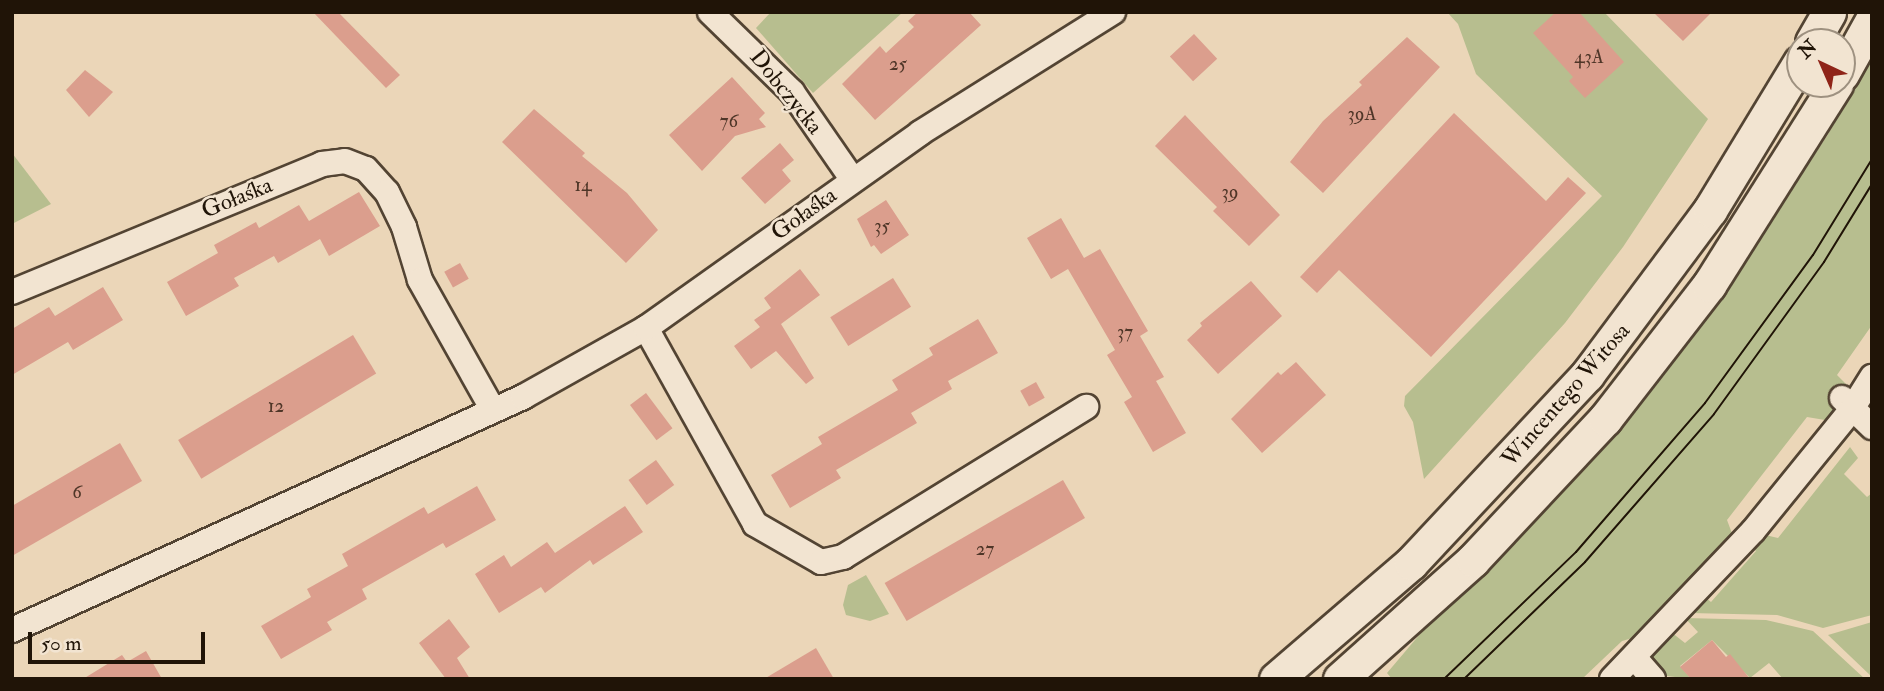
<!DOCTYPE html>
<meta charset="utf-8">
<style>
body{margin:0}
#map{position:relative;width:1884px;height:691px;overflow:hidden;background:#ebd6b8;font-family:"IM FELL Double Pica",serif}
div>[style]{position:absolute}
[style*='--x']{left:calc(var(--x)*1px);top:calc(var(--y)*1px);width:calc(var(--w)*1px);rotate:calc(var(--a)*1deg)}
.green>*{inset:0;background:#b7be8f}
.building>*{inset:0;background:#db9e8d;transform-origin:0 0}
.roads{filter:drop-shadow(2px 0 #534433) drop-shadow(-2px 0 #534433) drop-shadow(0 2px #534433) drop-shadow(0 -2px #534433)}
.street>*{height:24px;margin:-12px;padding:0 12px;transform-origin:12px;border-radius:12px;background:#f2e4d1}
.secondary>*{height:33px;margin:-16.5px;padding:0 16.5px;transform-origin:16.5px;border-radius:16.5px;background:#f2e4d1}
.tram>*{height:2px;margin:-1px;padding:0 1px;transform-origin:1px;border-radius:1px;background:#201407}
span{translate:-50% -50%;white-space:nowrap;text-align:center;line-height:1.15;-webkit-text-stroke:5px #f2e4d1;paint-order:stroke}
.number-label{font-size:19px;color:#4f3628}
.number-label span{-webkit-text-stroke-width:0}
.street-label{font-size:23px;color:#201407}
.frame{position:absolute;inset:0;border:14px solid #201407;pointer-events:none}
.north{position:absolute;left:1786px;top:28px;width:70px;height:70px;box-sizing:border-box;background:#f2e4d1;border:2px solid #9e9180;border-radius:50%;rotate:316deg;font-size:19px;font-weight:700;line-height:28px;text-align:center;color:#201407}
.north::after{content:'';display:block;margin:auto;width:24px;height:32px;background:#8f2418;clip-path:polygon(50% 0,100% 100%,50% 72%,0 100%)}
.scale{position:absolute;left:28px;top:632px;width:177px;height:32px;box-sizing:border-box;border:4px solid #201407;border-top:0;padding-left:9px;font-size:21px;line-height:24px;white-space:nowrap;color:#201407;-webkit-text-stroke:5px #f2e4d1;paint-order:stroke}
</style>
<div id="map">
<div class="green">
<i style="clip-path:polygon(771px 12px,903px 12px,813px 93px,756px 28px)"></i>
<i style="clip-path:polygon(1447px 12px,1604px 12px,1708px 119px,1623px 247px,1565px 323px,1424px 479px,1413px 422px,1404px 406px,1405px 396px,1602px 196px,1476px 74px,1458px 24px)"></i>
<i style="clip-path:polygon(1872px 55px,1872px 325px,1837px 375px,1851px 389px,1825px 420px,1807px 417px,1727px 520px,1733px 536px,1636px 637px,1622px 641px,1582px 679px,1392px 679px,1387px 673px,1426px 627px,1524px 532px,1666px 371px,1827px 136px)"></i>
<i style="clip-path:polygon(12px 153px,51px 204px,12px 224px)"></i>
<i style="clip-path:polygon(1850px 447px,1858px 458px,1844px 474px,1867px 497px,1872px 493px,1872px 615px,1823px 628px,1777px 615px,1690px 613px,1705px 597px,1711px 602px,1756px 551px,1751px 547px,1761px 534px,1778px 538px)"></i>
<i style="clip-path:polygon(866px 575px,889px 614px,870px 621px,846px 615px,843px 605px,848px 585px)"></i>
<i style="clip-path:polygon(1685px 618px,1766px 620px,1813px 631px,1865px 679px,1783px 679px,1769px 663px,1750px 678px,1712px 640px,1680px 666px,1691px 679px,1667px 676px,1648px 654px,1671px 632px,1685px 643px,1698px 632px)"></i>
<i style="clip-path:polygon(1872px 622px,1872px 677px,1828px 635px)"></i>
</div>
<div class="building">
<i style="clip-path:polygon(313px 12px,338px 12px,400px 75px,386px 88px)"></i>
<i style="clip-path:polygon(918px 12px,969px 12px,981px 25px,875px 120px,842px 84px,880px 46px,886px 53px,914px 27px,908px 21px)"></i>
<i style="clip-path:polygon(1556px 12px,1579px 12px,1624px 62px,1585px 98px,1569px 81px,1573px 77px,1533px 33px)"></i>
<i style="clip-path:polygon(1653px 12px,1712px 12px,1683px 41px)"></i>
<i style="left:1194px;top:34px;width:34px;height:33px;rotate:47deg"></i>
<i style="clip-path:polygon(1407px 37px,1440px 67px,1323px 193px,1290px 162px,1323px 121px,1362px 85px,1359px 82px)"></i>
<i style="clip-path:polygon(85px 70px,113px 92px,89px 117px,66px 90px)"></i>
<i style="clip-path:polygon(732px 77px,765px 113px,759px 119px,766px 127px,735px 136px,702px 171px,669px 135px)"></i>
<i style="clip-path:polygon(534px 109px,585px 153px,582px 156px,627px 193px,658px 230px,626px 263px,502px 142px)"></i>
<i style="clip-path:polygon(1454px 113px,1546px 201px,1568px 177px,1586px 193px,1431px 357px,1339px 270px,1317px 293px,1300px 277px)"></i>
<i style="clip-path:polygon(1185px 115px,1280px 215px,1249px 246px,1213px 211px,1217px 207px,1155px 146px)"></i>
<i style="clip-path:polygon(780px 143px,794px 160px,782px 170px,791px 181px,765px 204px,741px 178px)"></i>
<i style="clip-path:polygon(359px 192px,380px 226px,329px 256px,320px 239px,278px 263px,274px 256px,234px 278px,239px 286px,186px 316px,167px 282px,218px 253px,214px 245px,256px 222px,259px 228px,299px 205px,309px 221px)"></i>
<i style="clip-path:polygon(886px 200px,909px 235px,881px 254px,874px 245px,871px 247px,857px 219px)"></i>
<i style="clip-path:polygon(1061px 218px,1084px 258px,1100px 249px,1148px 331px,1140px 336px,1164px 377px,1156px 381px,1186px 433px,1153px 452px,1124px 402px,1132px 397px,1107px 355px,1115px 350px,1068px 269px,1051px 279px,1027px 238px)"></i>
<i style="left:460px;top:263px;width:18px;height:18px;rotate:61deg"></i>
<i style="clip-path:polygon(800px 269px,820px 295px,781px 324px,814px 378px,806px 384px,776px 351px,751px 369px,734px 346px,760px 327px,754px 320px,771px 308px,764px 298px)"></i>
<i style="left:893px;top:278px;width:34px;height:74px;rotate:58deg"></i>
<i style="clip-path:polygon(1251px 281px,1282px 316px,1218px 374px,1187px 340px,1202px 326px,1200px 323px)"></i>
<i style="clip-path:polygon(103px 287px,123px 320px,73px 350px,68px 342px,12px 375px,12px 329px,49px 307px,55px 316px)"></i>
<i style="clip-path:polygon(978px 319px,998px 353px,948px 381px,952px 389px,911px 413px,917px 423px,836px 470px,841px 478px,790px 508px,771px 475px,822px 444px,818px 437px,898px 390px,892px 380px,933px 355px,929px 348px)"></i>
<i style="left:353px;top:335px;width:45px;height:204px;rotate:59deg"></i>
<i style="clip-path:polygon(1296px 362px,1326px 395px,1262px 453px,1231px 419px,1278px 372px,1281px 375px)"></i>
<i style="left:1036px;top:382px;width:18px;height:18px;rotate:61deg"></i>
<i style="left:646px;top:393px;width:44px;height:20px;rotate:53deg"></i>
<i style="clip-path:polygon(120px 443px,142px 481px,12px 556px,12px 506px)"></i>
<i style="left:656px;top:460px;width:31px;height:34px;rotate:54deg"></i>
<i style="left:1063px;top:480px;width:44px;height:206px;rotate:60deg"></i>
<i style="clip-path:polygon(477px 486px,496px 520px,446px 548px,443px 543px,362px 589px,367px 599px,327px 622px,332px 630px,281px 659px,261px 626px,311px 597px,307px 589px,348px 566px,342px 554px,424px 507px,428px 514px)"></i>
<i style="clip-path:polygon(625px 506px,643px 532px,593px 565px,590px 560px,545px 593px,541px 587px,499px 613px,475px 574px,504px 555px,511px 567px,547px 542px,555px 553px)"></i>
<i style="clip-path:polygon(449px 619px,470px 647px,457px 658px,470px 679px,446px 679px,419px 643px)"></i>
<i style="clip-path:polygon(1712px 640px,1726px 657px,1730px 654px,1750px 679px,1691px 679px,1680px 667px)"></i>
<i style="clip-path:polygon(816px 648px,834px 679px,764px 679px)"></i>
<i style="clip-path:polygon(146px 651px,162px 679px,83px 679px,122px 655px,127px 662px)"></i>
</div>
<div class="roads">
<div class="street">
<i style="--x:710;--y:12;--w:115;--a:44.3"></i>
<i style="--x:792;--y:92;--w:107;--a:55.3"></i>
<i style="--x:12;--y:292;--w:335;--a:-22.4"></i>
<i style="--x:322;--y:164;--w:23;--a:-7"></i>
<i style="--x:345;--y:161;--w:22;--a:21"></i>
<i style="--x:366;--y:169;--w:31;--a:48"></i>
<i style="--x:387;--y:192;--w:39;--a:64"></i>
<i style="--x:404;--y:227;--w:55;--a:73.2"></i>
<i style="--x:420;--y:280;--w:149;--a:60.7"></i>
<i style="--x:646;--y:328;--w:224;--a:60.9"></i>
<i style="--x:755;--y:524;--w:76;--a:29.9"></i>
<i style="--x:821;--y:562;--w:23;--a:-13"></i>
<i style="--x:843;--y:557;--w:286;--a:-31.7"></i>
<i style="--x:1842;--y:398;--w:42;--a:44"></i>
<i style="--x:12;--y:630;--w:562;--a:-24.51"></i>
<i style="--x:523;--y:397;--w:141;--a:-29.3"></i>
<i style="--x:646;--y:328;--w:336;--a:-35.4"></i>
<i style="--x:920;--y:133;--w:228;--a:-32.1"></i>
<i style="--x:1634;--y:657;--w:29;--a:49"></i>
<i style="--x:1612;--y:679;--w:204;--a:-46.4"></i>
<i style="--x:1753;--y:531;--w:157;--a:-50.9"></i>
<i style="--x:1852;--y:409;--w:38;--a:-58"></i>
</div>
<div class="secondary">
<i style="--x:1812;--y:42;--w:34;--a:-60"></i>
<i style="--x:1842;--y:74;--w:62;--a:-60.9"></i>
<i style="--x:1276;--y:679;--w:178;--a:-40.7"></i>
<i style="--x:1411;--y:563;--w:258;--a:-46.9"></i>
<i style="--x:1587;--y:375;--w:206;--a:-53.3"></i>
<i style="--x:1710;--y:210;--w:173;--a:-58.7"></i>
<i style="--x:1340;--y:679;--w:178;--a:-41.8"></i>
<i style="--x:1473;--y:560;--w:193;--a:-46.9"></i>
<i style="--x:1605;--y:419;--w:170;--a:-52.2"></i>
<i style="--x:1709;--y:285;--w:238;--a:-57.7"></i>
</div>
</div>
<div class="tram">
<i style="--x:1444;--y:679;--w:183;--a:-43.9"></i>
<i style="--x:1576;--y:552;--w:197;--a:-49.1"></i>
<i style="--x:1705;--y:403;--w:183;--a:-53.9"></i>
<i style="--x:1813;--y:255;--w:113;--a:-58.4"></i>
<i style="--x:1464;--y:679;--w:168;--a:-44"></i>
<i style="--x:1585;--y:562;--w:196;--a:-48.9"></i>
<i style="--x:1714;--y:414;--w:188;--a:-54.1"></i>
<i style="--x:1824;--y:262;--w:92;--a:-58.4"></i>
</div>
<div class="number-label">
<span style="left:1589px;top:58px">43A</span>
<span style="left:898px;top:65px">25</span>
<span style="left:1362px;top:115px">39A</span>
<span style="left:729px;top:122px">76</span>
<span style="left:583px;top:186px">14</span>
<span style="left:1230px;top:193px">39</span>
<span style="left:882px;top:227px">35</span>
<span style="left:1125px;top:333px">37</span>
<span style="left:276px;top:407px">12</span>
<span style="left:77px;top:493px">6</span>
<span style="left:985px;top:550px">27</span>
</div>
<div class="street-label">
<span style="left:786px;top:92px;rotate:51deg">Dobczycka</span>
<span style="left:237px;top:198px;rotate:-22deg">Gołaśka</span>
<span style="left:804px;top:214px;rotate:-35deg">Gołaśka</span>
<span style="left:1566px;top:395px;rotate:-49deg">Wincentego Witosa</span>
</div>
<div class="frame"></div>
<div class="north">N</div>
<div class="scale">50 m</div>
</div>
